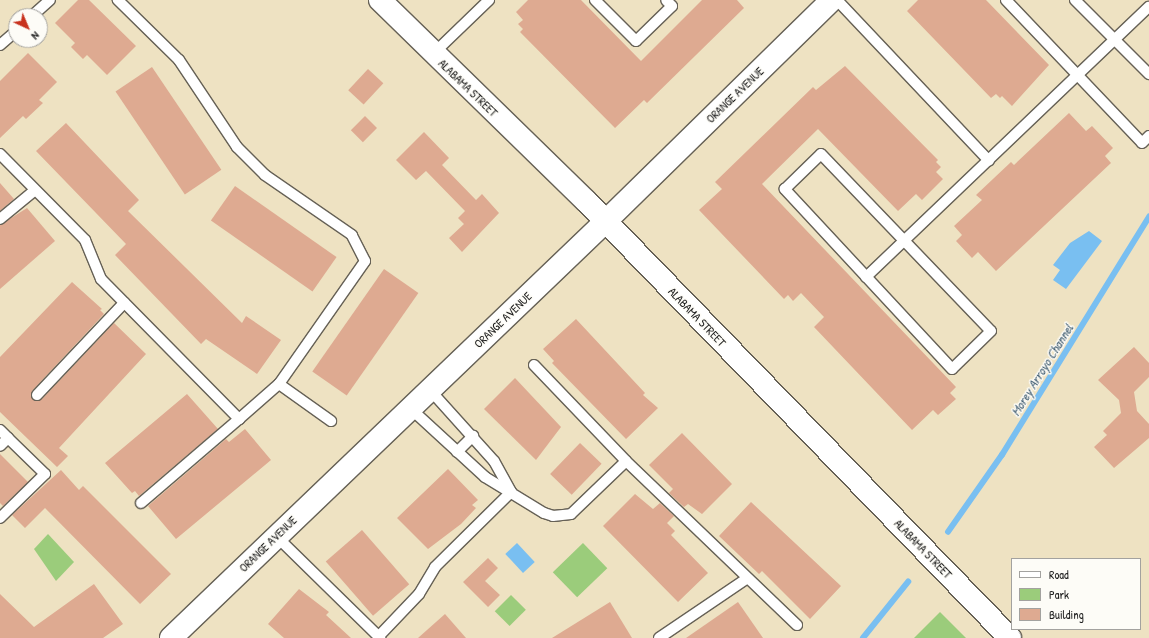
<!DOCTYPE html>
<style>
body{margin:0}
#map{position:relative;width:1149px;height:638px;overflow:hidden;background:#eee2c2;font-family:"Patrick Hand",sans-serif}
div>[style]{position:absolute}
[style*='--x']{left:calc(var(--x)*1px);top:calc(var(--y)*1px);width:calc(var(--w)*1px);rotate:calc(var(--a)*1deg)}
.green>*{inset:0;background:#9bcc7b;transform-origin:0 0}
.water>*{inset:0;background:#79bff1;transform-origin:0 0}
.stream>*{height:5.5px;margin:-2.75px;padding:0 2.75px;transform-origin:2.75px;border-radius:2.75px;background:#79bff1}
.building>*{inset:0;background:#deaa91;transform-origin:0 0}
.roads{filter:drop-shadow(1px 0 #666156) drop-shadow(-1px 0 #666156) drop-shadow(0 1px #666156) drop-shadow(0 -1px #666156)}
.service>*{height:10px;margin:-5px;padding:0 5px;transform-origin:5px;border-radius:5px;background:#fff}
.tertiary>*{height:22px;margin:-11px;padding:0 11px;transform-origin:11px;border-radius:11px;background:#fff}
.secondary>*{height:22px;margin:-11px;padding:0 11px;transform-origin:11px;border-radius:11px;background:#fff}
span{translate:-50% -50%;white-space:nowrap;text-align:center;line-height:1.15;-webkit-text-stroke:3px #fdfcf7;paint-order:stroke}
.street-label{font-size:12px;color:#1c1c1c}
.water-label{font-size:13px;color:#415d71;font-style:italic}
.legend{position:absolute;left:1011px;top:558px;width:130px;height:72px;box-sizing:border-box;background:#fdfcf7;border:1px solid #a3a29f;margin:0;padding:5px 7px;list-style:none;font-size:12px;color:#1c1c1c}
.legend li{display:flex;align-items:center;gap:8px;height:20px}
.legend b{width:20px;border:1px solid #a3a29f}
.north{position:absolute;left:8px;top:8px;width:40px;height:40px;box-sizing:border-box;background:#fdfcf7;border:1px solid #a3a29f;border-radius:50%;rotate:136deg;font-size:11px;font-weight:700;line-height:16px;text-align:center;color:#1c1c1c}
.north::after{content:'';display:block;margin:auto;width:14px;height:18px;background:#c8321e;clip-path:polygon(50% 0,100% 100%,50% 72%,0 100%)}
</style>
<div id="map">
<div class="green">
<i style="clip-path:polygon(48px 534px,74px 562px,56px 581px,34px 549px)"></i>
<i style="left:583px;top:543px;width:35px;height:42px;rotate:46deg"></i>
<i style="left:511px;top:595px;width:21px;height:23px;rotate:45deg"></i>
<i style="clip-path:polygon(940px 612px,966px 638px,914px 638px)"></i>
</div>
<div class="water">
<i style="clip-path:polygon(1089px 231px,1102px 241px,1066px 289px,1053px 280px,1060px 270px,1053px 265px,1070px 243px)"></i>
<i style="left:517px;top:543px;width:26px;height:16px;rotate:47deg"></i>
</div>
<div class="stream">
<i style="--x:948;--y:532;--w:94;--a:-55"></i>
<i style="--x:1002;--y:455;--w:280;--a:-58.3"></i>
<i style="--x:863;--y:638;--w:72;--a:-51.2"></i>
</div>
<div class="building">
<i style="clip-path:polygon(78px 0,89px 0,136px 46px,107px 75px,87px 55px,83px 59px,71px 47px,75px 43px,55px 23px)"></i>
<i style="clip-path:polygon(528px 0,581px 0,641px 61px,702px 0,737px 0,744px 8px,647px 103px,644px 100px,615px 128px,520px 32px,523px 29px,518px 24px,523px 20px,516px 12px)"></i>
<i style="clip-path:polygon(918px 0,986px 0,1049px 65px,1012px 106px,1002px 96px,1000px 98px,996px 94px,991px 98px,907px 11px)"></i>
<i style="clip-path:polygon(28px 53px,57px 82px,39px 100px,43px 103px,26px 119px,23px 116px,0 138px,0 81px)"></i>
<i style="clip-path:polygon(845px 66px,938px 160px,936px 162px,941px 167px,936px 172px,943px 179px,922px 200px,916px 194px,898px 211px,818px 129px,762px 184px,956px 387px,950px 393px,956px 399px,938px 415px,933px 410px,912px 430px,814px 327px,824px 317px,801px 293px,793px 301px,788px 295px,784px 299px,699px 210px,722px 189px,715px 182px,813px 87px,816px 90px)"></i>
<i style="left:152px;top:67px;width:124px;height:44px;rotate:56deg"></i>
<i style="left:368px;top:69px;width:21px;height:29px;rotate:43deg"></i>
<i style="clip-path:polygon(1069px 113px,1086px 131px,1092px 126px,1113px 148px,1105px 156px,1111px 163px,996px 271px,978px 252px,972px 258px,956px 241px,962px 235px,954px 226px,982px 200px,976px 195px,1011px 162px,1014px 165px)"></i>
<i style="left:365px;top:116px;width:17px;height:20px;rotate:45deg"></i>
<i style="clip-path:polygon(66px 123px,139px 200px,128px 211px,242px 323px,246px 316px,281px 340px,257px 374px,206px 339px,201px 344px,115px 255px,126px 244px,36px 151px)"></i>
<i style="clip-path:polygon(424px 132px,449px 158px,442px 165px,476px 200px,482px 194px,499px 213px,462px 252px,449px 238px,464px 224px,458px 218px,465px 211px,426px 171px,416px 180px,396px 160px)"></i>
<i style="clip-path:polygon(0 183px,14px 199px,0 211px)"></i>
<i style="left:235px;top:186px;width:124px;height:42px;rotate:35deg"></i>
<i style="clip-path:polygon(27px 208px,55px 241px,0 289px,0 225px)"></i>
<i style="left:384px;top:269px;width:42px;height:125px;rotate:35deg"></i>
<i style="clip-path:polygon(72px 282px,102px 309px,100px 310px,104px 314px,32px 391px,32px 399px,42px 399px,114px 323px,146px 354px,59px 448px,68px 456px,57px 467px,0 412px,0 357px)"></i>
<i style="clip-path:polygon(576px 319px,645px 393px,643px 395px,658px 408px,626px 439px,552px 363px,554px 361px,543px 349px)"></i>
<i style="clip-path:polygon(1134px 347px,1149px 363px,1149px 377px,1134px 392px,1137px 411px,1149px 424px,1149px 438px,1114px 468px,1094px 447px,1107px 435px,1103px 431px,1121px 413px,1119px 400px,1098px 380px)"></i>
<i style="clip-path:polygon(515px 378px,561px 427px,536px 460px,484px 409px)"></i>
<i style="clip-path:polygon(187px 394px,218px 429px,139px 496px,135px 491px,132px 493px,105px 463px)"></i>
<i style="clip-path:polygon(245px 429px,271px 460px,176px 539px,148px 506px,226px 439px,229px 442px)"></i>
<i style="clip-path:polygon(682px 433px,732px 484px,702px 514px,688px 504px,684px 507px,669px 493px,673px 489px,649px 465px)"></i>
<i style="left:580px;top:443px;width:30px;height:43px;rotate:44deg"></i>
<i style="clip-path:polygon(0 454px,28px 482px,3px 506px,0 503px)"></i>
<i style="clip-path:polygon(448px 469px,478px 500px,472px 505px,476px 508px,461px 524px,428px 549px,397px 518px)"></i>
<i style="clip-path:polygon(61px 470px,79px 490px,83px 486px,171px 574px,140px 604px,45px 508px,25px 528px,12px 515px)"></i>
<i style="clip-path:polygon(635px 494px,653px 509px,660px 503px,674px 516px,667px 523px,675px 531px,671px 535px,708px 573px,678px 602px,603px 526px)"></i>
<i style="clip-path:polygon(751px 502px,841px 586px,810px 619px,762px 571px,759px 574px,719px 536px)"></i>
<i style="left:362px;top:530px;width:72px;height:48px;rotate:49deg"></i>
<i style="clip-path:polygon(488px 558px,498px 568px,485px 581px,500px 595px,488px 607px,463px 582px)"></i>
<i style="clip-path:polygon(94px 584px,123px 624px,103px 638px,0 638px,0 594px,34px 627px)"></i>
<i style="clip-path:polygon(299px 589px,329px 612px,326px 615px,351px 638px,284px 638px,268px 624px)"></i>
<i style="clip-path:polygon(610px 602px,632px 638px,552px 638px)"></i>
<i style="clip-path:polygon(738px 602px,763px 638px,686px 638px)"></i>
<i style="clip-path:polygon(445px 614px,466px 638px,418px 638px)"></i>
</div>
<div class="roads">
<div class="service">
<i style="--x:595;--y:0;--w:58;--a:45"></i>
<i style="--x:636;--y:41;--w:50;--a:-44.2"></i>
<i style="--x:672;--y:6;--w:8;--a:-135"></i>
<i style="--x:837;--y:0;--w:221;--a:46.6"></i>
<i style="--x:1006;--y:0;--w:197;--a:46.4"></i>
<i style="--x:1142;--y:143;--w:10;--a:-45"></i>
<i style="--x:1075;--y:0;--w:105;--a:45"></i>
<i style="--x:32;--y:16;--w:24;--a:-42"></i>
<i style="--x:0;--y:45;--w:21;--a:-41"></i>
<i style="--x:433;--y:54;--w:78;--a:-44"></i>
<i style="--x:0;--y:154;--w:121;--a:45.3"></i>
<i style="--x:85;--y:240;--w:42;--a:67.7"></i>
<i style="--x:101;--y:279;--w:197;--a:45.4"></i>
<i style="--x:239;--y:419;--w:53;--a:-41.2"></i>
<i style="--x:279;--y:384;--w:150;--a:-55"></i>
<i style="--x:365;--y:261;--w:29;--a:-117"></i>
<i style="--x:352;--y:235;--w:106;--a:-145.4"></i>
<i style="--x:265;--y:175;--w:40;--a:-135"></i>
<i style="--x:237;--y:147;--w:105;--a:-123.7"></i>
<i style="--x:179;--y:60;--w:86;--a:-135.5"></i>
<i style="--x:821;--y:154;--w:245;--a:46.2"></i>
<i style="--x:991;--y:331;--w:54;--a:135.7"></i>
<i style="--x:952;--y:369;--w:246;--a:-132.9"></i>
<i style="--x:785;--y:189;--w:50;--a:-44.2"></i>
<i style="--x:0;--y:219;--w:45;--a:-39.6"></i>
<i style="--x:866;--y:277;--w:391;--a:-43.7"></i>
<i style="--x:534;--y:365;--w:133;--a:46.2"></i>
<i style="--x:626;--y:461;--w:237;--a:43.8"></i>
<i style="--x:279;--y:384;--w:64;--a:35.4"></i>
<i style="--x:430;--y:390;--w:96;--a:48"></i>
<i style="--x:494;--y:461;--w:35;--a:61"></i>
<i style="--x:37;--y:395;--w:127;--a:-46.6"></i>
<i style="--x:410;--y:408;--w:102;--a:42.6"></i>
<i style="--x:485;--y:477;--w:69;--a:31.4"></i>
<i style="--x:544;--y:513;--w:9;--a:18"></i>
<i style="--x:553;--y:516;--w:18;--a:-6"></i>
<i style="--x:571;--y:514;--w:76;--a:-43.9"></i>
<i style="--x:0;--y:430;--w:11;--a:45"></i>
<i style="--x:8;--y:438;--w:11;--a:135"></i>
<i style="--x:457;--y:452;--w:23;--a:-45"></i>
<i style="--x:141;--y:503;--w:129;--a:-40.6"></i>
<i style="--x:0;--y:518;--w:63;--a:-44.4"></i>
<i style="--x:45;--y:474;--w:52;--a:-135.8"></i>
<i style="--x:276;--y:536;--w:146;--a:44.4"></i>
<i style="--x:379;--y:636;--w:58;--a:-46.4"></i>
<i style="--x:419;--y:594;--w:31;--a:-59"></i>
<i style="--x:435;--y:567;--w:107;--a:-44.6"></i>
<i style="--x:659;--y:638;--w:105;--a:-34.1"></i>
</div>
<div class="tertiary">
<i style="--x:171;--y:638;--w:601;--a:-43.79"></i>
<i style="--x:605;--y:222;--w:318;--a:-44.4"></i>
</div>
<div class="secondary">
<i style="--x:380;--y:0;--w:288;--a:44.3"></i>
<i style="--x:586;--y:201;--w:609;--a:45.87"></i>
</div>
</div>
<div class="street-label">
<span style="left:468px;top:88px;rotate:44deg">ALABAMA STREET</span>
<span style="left:735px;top:95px;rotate:-44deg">ORANGE AVENUE</span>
<span style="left:697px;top:317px;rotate:46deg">ALABAMA STREET</span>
<span style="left:503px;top:320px;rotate:-44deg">ORANGE AVENUE</span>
<span style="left:268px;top:544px;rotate:-44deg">ORANGE AVENUE</span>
<span style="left:923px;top:549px;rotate:46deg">ALABAMA STREET</span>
</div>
<div class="water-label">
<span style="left:1042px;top:370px;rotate:-58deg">Morey Arroyo Channel</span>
</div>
<ul class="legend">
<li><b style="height:5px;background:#fff"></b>Road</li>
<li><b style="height:11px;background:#9bcc7b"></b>Park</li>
<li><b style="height:11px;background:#deaa91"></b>Building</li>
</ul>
<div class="north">N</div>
</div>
